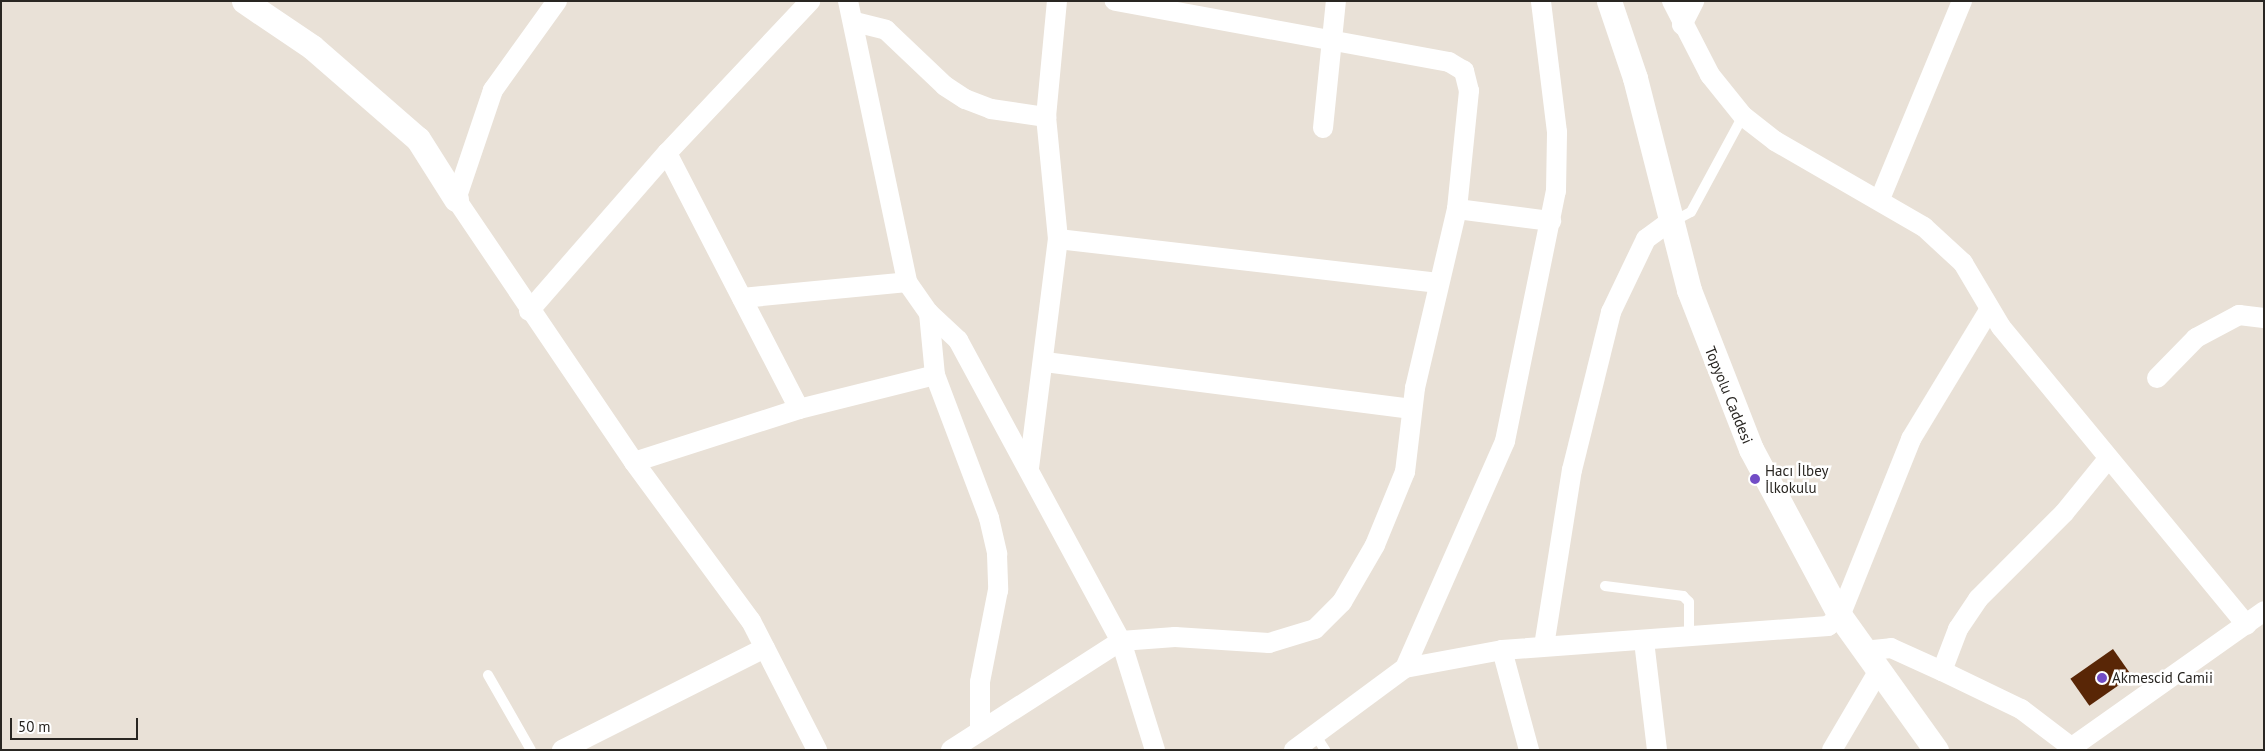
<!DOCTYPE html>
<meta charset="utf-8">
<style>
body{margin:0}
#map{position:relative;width:2265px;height:751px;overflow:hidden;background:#e9e1d7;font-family:"PT Sans",sans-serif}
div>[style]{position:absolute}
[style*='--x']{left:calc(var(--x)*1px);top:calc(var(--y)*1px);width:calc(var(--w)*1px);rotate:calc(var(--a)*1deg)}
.building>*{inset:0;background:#592606;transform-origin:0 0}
.service>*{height:10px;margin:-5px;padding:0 5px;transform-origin:5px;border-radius:5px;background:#fff}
.minor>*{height:20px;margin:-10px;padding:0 10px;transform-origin:10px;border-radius:10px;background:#fff}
.tertiary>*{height:25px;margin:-12.5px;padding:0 12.5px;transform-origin:12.5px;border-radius:12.5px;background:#fff}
.dots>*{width:14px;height:14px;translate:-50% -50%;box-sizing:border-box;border:2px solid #fff;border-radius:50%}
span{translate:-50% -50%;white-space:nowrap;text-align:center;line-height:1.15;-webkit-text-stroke:5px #fff;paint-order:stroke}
.street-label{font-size:15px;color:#292622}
.poi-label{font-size:15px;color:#292622}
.left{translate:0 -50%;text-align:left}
.frame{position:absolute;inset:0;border:2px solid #292622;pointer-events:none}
.scale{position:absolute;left:10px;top:718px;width:128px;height:22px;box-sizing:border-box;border:2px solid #292622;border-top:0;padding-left:6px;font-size:15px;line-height:18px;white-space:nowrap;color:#292622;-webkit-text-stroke:4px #fff;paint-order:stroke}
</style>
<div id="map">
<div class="building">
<i style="left:2113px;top:649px;width:33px;height:52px;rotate:55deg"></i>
</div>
<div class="service">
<i style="--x:1672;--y:222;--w:21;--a:-28"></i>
<i style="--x:1691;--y:212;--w:109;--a:-61.6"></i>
<i style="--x:1605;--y:586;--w:79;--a:7.3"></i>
<i style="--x:1683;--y:596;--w:8;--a:45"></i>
<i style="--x:1689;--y:602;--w:36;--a:90"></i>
<i style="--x:488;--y:675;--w:86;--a:60.2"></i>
<i style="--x:1316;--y:736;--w:17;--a:57"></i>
</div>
<div class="minor">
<i style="--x:557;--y:1;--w:110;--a:125.7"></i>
<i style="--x:493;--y:90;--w:115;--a:108.7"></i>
<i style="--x:456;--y:199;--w:318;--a:55.9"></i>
<i style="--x:634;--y:462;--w:197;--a:53.7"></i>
<i style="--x:751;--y:621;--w:145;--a:62.9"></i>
<i style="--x:848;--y:1;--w:287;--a:78.1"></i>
<i style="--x:907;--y:282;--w:38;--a:55"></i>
<i style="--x:929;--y:313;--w:40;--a:43"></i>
<i style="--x:958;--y:340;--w:342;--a:61.6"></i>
<i style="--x:1121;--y:641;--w:114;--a:72.7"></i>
<i style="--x:1672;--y:1;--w:83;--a:62.8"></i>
<i style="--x:1710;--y:75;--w:53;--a:51.2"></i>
<i style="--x:1743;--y:116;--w:41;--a:38"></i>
<i style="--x:1775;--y:141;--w:172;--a:30"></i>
<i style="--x:1924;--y:227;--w:53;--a:42.7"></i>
<i style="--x:1963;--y:263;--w:74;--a:59.3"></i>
<i style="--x:2001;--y:327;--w:386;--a:50.5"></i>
<i style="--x:855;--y:22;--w:32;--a:14"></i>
<i style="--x:886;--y:30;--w:81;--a:43.5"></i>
<i style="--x:945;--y:86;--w:24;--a:33"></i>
<i style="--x:965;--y:99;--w:28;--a:21"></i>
<i style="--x:991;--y:109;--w:56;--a:8.3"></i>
<i style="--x:1682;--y:25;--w:27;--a:-63"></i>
<i style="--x:1323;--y:128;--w:128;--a:-84.2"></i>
<i style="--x:667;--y:153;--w:288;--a:62.7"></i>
<i style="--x:799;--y:409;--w:140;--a:-14"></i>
<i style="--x:1880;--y:199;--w:214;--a:-67.5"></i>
<i style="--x:1457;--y:209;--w:95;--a:7.3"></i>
<i style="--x:1058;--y:239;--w:383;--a:6.6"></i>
<i style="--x:742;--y:298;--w:166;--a:-5.5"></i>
<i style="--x:529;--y:311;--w:210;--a:-48.9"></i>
<i style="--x:667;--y:153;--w:209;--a:-46.7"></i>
<i style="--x:929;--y:313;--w:62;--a:84.5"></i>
<i style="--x:935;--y:375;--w:153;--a:69.3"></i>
<i style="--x:989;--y:518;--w:37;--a:77"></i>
<i style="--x:997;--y:554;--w:36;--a:88"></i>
<i style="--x:998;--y:590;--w:94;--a:101.1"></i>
<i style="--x:980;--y:682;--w:46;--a:90"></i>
<i style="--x:1045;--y:362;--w:370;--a:7.3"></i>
<i style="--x:2157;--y:378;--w:56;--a:-45.7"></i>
<i style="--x:2196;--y:338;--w:49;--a:-28.1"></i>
<i style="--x:2239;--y:315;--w:25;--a:7"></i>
<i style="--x:634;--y:462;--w:173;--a:-17.8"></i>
<i style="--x:1029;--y:468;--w:231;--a:-82.8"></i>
<i style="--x:1058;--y:239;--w:123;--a:-95.6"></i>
<i style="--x:1046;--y:117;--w:117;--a:-84.6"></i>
<i style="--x:1644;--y:641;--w:110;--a:83.2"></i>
<i style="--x:1544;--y:646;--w:178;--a:-81"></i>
<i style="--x:1572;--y:470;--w:163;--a:-76.1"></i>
<i style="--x:1611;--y:312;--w:81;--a:-64.4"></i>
<i style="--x:1646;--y:239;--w:29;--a:-36"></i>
<i style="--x:1502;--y:650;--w:104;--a:74.9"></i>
<i style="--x:1863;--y:651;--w:28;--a:-6"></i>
<i style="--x:1891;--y:648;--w:56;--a:24.3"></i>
<i style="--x:1942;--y:671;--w:88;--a:25.7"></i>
<i style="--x:2021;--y:709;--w:68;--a:37.2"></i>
<i style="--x:1405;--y:668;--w:99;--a:-10.5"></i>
<i style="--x:1502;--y:650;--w:327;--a:-4.2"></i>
<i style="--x:1828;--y:626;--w:16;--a:-40"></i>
<i style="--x:1840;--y:616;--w:191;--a:-68.1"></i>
<i style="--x:1911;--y:439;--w:151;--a:-58.8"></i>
<i style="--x:1942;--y:671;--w:45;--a:-69.1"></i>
<i style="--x:1958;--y:629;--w:36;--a:-56"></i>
<i style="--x:1978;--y:599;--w:122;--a:-45"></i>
<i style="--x:2064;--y:513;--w:68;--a:-50.9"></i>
<i style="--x:562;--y:750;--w:227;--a:-26.7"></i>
<i style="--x:951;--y:750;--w:202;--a:-32.7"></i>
<i style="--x:1121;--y:641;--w:54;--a:-4.2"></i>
<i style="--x:1175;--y:637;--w:94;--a:3.7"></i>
<i style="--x:1269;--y:643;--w:48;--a:-16.9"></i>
<i style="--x:1315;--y:629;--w:38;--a:-45"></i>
<i style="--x:1342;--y:602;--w:66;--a:-59.9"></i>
<i style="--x:1375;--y:545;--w:79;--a:-67.7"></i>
<i style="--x:1405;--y:472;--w:85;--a:-83.2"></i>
<i style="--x:1415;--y:388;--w:184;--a:-76.8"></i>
<i style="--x:1457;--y:209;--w:119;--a:-84.2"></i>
<i style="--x:1469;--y:91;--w:21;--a:-104"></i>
<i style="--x:1464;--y:71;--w:17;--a:-149"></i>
<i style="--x:1449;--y:62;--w:340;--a:-169.6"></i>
<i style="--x:1294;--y:750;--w:138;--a:-36.5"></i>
<i style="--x:1405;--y:668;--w:248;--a:-66.2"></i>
<i style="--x:1505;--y:441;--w:255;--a:-78.5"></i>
<i style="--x:1556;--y:191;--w:59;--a:-89"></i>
<i style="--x:1557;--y:132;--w:132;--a:-97"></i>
<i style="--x:1832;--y:750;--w:91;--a:-59.5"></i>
<i style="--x:2068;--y:750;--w:240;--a:-35.3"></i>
</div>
<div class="tertiary">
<i style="--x:244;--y:1;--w:82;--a:34.1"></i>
<i style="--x:312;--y:47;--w:140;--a:41"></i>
<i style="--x:418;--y:139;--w:71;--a:57.7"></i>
<i style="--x:1609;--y:1;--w:81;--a:71.3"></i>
<i style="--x:1635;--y:78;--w:219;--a:75.7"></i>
<i style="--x:1689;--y:290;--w:171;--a:68.7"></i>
<i style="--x:1751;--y:449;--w:189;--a:61.9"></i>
<i style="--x:1840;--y:616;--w:165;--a:54.4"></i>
</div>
<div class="dots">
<i style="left:1755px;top:479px;background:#724dc6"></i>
<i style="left:2102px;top:678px;background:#724dc6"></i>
</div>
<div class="street-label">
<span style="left:1729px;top:395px;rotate:68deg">Topyolu Caddesi</span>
</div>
<div class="poi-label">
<span class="left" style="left:1765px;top:479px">Hacı İlbey<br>İlkokulu</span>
<span class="left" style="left:2112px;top:678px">Akmescid Camii</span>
</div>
<div class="frame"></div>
<div class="scale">50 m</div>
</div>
